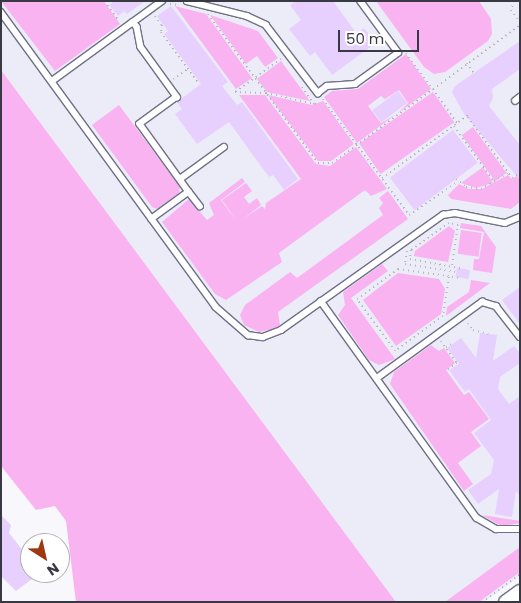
<!DOCTYPE html>
<style>
body{margin:0}
#map{position:relative;width:521px;height:603px;overflow:hidden;background:#f7f7fc;font-family:Poppins,sans-serif}
div>[style]{position:absolute}
[style*='--x']{left:calc(var(--x)*1px);top:calc(var(--y)*1px);width:calc(var(--w)*1px);rotate:calc(var(--a)*1deg)}
.built>*{inset:0;background:#ececf9}
.green>*{inset:0;background:#f8b3f0;transform-origin:0 0}
.building>*{inset:0;background:#e7cffe;transform-origin:0 0}
.path>*{height:2px;margin-top:-1px;transform-origin:0;background:repeating-linear-gradient(90deg,#b6b6bd 0 1px,transparent 0 5px)}
.roads{filter:drop-shadow(1px 0 #707086) drop-shadow(-1px 0 #707086) drop-shadow(0 1px #707086) drop-shadow(0 -1px #707086)}
.service>*{height:5.5px;margin:-2.75px;padding:0 2.75px;transform-origin:2.75px;border-radius:2.75px;background:#fff}
.tertiary>*{height:15px;margin:-7.5px;padding:0 7.5px;transform-origin:7.5px;border-radius:7.5px;background:#fff}
span{translate:-50% -50%;white-space:nowrap;text-align:center;line-height:1.15;-webkit-text-stroke:4.5px #fff;paint-order:stroke}
.frame{position:absolute;inset:0;border:2px solid #393943;pointer-events:none}
.north{position:absolute;left:20px;top:533px;width:50px;height:50px;box-sizing:border-box;background:#fff;border:1px solid #b0b0b4;border-radius:50%;rotate:145deg;font-size:14px;font-weight:700;line-height:20px;text-align:center;color:#393943}
.north::after{content:'';display:block;margin:auto;width:18px;height:22px;background:#9e3812;clip-path:polygon(50% 0,100% 100%,50% 72%,0 100%)}
.scale{position:absolute;left:338px;top:30px;width:81px;height:22px;box-sizing:border-box;border:2px solid #393943;border-top:0;padding-left:6px;font-size:15px;line-height:18px;white-space:nowrap;color:#393943;-webkit-text-stroke:4px #fff;paint-order:stroke}
</style>
<div id="map">
<div class="built">
<i style="clip-path:polygon(1px 1px,520px 1px,520px 576px,484px 602px,396px 602px,1px 70px)"></i>
</div>
<div class="green">
<i style="clip-path:polygon(1px 1px,104px 1px,120px 24px,55px 71px)"></i>
<i style="clip-path:polygon(376px 1px,479px 1px,491px 19px,492px 34px,488px 41px,445px 72px,434px 74px,424px 67px)"></i>
<i style="clip-path:polygon(175px 6px,206px 14px,252px 78px,236px 89px)"></i>
<i style="clip-path:polygon(210px 15px,258px 31px,278px 58px,265px 67px,257px 56px,246px 64px)"></i>
<i style="clip-path:polygon(406px 54px,431px 89px,397px 114px,408px 103px,399px 90px,385px 99px,381px 96px,368px 106px,381px 123px,395px 115px,357px 143px,324px 97px,332px 91px,358px 89px)"></i>
<i style="clip-path:polygon(281px 61px,310px 101px,267px 92px,257px 79px)"></i>
<i style="clip-path:polygon(1px 70px,396px 602px,76px 602px,66px 521px,55px 506px,36px 510px,1px 466px)"></i>
<i style="left:433px;top:92px;width:37px;height:90px;rotate:55deg"></i>
<i style="clip-path:polygon(239px 95px,265px 95px,316px 164px,330px 166px,356px 147px,387px 189px,371px 196px,365px 190px,279px 253px,282px 262px,226px 300px,215px 294px,162px 222px,189px 199px,207px 220px,214px 215px,209px 203px,242px 178px,245px 182px,221px 200px,238px 223px,222px 200px,246px 183px,252px 191px,244px 197px,249px 204px,257px 198px,261px 205px,243px 219px,262px 206px,265px 209px,266px 203px,301px 179px)"></i>
<i style="clip-path:polygon(268px 95px,312px 105px,323px 101px,354px 144px,331px 161px,318px 161px)"></i>
<i style="clip-path:polygon(119px 105px,180px 187px,179px 193px,157px 209px,152px 207px,92px 125px)"></i>
<i style="left:473px;top:127px;width:57px;height:14px;rotate:54deg"></i>
<i style="clip-path:polygon(483px 167px,493px 183px,476px 188px,461px 183px)"></i>
<i style="clip-path:polygon(520px 174px,520px 202px,511px 209px,451px 199px,448px 195px,459px 184px,469px 189px,482px 189px,508px 175px,512px 179px)"></i>
<i style="clip-path:polygon(388px 191px,408px 219px,278px 312px,280px 325px,274px 329px,259px 332px,244px 325px,240px 315px,245px 305px,290px 272px,297px 278px,383px 215px,379px 208px,383px 203px,379px 198px)"></i>
<i style="clip-path:polygon(461px 223px,481px 226px,496px 247px,492px 273px,473px 270px,474px 259px,479px 259px,484px 232px,460px 228px)"></i>
<i style="clip-path:polygon(449px 226px,455px 231px,448px 262px,414px 256px,415px 251px)"></i>
<i style="left:461px;top:230px;width:21px;height:24px;rotate:8deg"></i>
<i style="clip-path:polygon(382px 264px,388px 271px,351px 298px,395px 359px,379px 365px,369px 360px,338px 315px,345px 305px,343px 292px)"></i>
<i style="clip-path:polygon(398px 273px,439px 279px,445px 289px,441px 314px,396px 346px,363px 300px)"></i>
<i style="clip-path:polygon(471px 280px,490px 283px,446px 316px,447px 307px,469px 292px)"></i>
<i style="clip-path:polygon(431px 345px,439px 351px,444px 348px,455px 363px,446px 370px,464px 395px,469px 392px,489px 419px,471px 432px,481px 446px,458px 463px,473px 484px,464px 491px,390px 384px,394px 372px)"></i>
<i style="clip-path:polygon(482px 515px,520px 521px,520px 523px,501px 526px)"></i>
<i style="clip-path:polygon(520px 547px,520px 572px,479px 602px,445px 602px)"></i>
</div>
<div class="building">
<i style="clip-path:polygon(114px 1px,145px 1px,127px 14px,124px 11px,118px 16px,109px 5px)"></i>
<i style="clip-path:polygon(296px 1px,333px 1px,357px 34px,364px 28px,376px 43px,332px 75px,315px 52px,310px 56px,289px 29px,301px 20px,290px 5px)"></i>
<i style="clip-path:polygon(171px 6px,228px 82px,222px 86px,237px 105px,242px 102px,298px 179px,284px 190px,273px 175px,269px 177px,229px 122px,197px 144px,175px 114px,182px 109px,177px 102px,201px 84px,164px 34px,168px 31px,157px 16px)"></i>
<i style="clip-path:polygon(520px 41px,520px 69px,492px 89px,493px 98px,489px 106px,520px 145px,520px 180px,464px 114px,452px 92px,455px 86px)"></i>
<i style="left:398px;top:91px;width:15px;height:32px;rotate:53deg"></i>
<i style="left:453px;top:130px;width:41px;height:79px;rotate:53deg"></i>
<i style="left:457px;top:268px;width:13px;height:9px;rotate:9deg"></i>
<i style="clip-path:polygon(520px 287px,520px 324px,502px 300px)"></i>
<i style="clip-path:polygon(480px 333px,497px 335px,493px 361px,514px 346px,520px 353px,520px 363px,500px 377px,498px 389px,509px 404px,520px 396px,520px 496px,516px 491px,512px 517px,495px 514px,499px 489px,478px 504px,468px 490px,491px 474px,494px 460px,474px 433px,491px 420px,469px 389px,465px 392px,449px 370px,459px 364px,447px 348px,461px 338px,476px 358px)"></i>
<i style="clip-path:polygon(1px 515px,11px 525px,9px 533px,25px 553px,30px 549px,30px 573px,40px 573px,16px 591px,1px 576px)"></i>
</div>
<div class="path">
<i style="--x:105;--y:1;--w:24;--a:55"></i>
<i style="--x:514;--y:1;--w:9;--a:108"></i>
<i style="--x:511;--y:10;--w:14;--a:51"></i>
<i style="--x:170;--y:4;--w:10;--a:6"></i>
<i style="--x:208;--y:14;--w:185;--a:53.6"></i>
<i style="--x:318;--y:163;--w:14;--a:0"></i>
<i style="--x:332;--y:163;--w:125;--a:-36.2"></i>
<i style="--x:433;--y:89;--w:42;--a:54.8"></i>
<i style="--x:155;--y:16;--w:11;--a:52"></i>
<i style="--x:162;--y:25;--w:7;--a:98"></i>
<i style="--x:161;--y:32;--w:64;--a:53.8"></i>
<i style="--x:406;--y:53;--w:45;--a:53.1"></i>
<i style="--x:433;--y:89;--w:108;--a:-36.3"></i>
<i style="--x:281;--y:59;--w:57;--a:144.3"></i>
<i style="--x:235;--y:92;--w:31;--a:2"></i>
<i style="--x:266;--y:93;--w:50;--a:12.7"></i>
<i style="--x:315;--y:104;--w:4;--a:-27"></i>
<i style="--x:467;--y:63;--w:12;--a:55"></i>
<i style="--x:173;--y:79;--w:18;--a:-34"></i>
<i style="--x:302;--y:87;--w:21;--a:55"></i>
<i style="--x:323;--y:99;--w:144;--a:53.4"></i>
<i style="--x:409;--y:215;--w:60;--a:-34.2"></i>
<i style="--x:468;--y:117;--w:75;--a:54.2"></i>
<i style="--x:512;--y:178;--w:10;--a:-37"></i>
<i style="--x:454;--y:126;--w:70;--a:54.3"></i>
<i style="--x:382;--y:178;--w:107;--a:-36.2"></i>
<i style="--x:456;--y:179;--w:13;--a:39"></i>
<i style="--x:466;--y:187;--w:15;--a:8"></i>
<i style="--x:481;--y:189;--w:31;--a:-31"></i>
<i style="--x:407;--y:251;--w:13;--a:99"></i>
<i style="--x:405;--y:264;--w:52;--a:8.9"></i>
<i style="--x:452;--y:265;--w:40;--a:-81.5"></i>
<i style="--x:458;--y:225;--w:9;--a:-167"></i>
<i style="--x:449;--y:223;--w:47;--a:144.6"></i>
<i style="--x:411;--y:250;--w:9;--a:96"></i>
<i style="--x:410;--y:259;--w:55;--a:10.5"></i>
<i style="--x:449;--y:277;--w:39;--a:99"></i>
<i style="--x:443;--y:316;--w:59;--a:143.9"></i>
<i style="--x:395;--y:351;--w:64;--a:-126.2"></i>
<i style="--x:357;--y:299;--w:51;--a:-36.2"></i>
<i style="--x:398;--y:269;--w:64;--a:8.1"></i>
<i style="--x:468;--y:323;--w:9;--a:54"></i>
<i style="--x:473;--y:330;--w:16;--a:15"></i>
<i style="--x:441;--y:341;--w:27;--a:54"></i>
<i style="--x:457;--y:363;--w:11;--a:146"></i>
<i style="--x:446;--y:347;--w:9;--a:-27"></i>
<i style="--x:482;--y:602;--w:47;--a:-36.4"></i>
</div>
<div class="roads">
<div class="service">
<i style="--x:187;--y:1;--w:62;--a:14"></i>
<i style="--x:247;--y:16;--w:21;--a:25"></i>
<i style="--x:266;--y:25;--w:86;--a:52.6"></i>
<i style="--x:318;--y:93;--w:11;--a:-38"></i>
<i style="--x:327;--y:86;--w:28;--a:-4"></i>
<i style="--x:355;--y:84;--w:53;--a:-35.8"></i>
<i style="--x:398;--y:53;--w:64;--a:-126.2"></i>
<i style="--x:1;--y:12;--w:365;--a:53.9"></i>
<i style="--x:216;--y:307;--w:43;--a:41.2"></i>
<i style="--x:248;--y:335;--w:15;--a:8"></i>
<i style="--x:263;--y:337;--w:19;--a:-21"></i>
<i style="--x:281;--y:330;--w:199;--a:-35.4"></i>
<i style="--x:443;--y:215;--w:12;--a:-9"></i>
<i style="--x:455;--y:213;--w:51;--a:11.3"></i>
<i style="--x:505;--y:223;--w:16;--a:-22"></i>
<i style="--x:133;--y:22;--w:36;--a:-36"></i>
<i style="--x:52;--y:81;--w:100;--a:-36.1"></i>
<i style="--x:133;--y:22;--w:6;--a:51"></i>
<i style="--x:137;--y:27;--w:20;--a:79"></i>
<i style="--x:141;--y:47;--w:62;--a:54.2"></i>
<i style="--x:177;--y:97;--w:46;--a:143.9"></i>
<i style="--x:140;--y:124;--w:84;--a:54.2"></i>
<i style="--x:189;--y:192;--w:46;--a:143.9"></i>
<i style="--x:515;--y:101;--w:6;--a:-39"></i>
<i style="--x:180;--y:179;--w:54;--a:-36"></i>
<i style="--x:189;--y:192;--w:18;--a:52"></i>
<i style="--x:321;--y:301;--w:267;--a:54.3"></i>
<i style="--x:477;--y:518;--w:22;--a:30"></i>
<i style="--x:496;--y:529;--w:24;--a:0"></i>
<i style="--x:377;--y:378;--w:130;--a:-35.9"></i>
<i style="--x:482;--y:302;--w:15;--a:16"></i>
<i style="--x:496;--y:306;--w:39;--a:52"></i>
</div>
<div class="tertiary">
<i style="--x:506;--y:602;--w:17;--a:-36"></i>
</div>
</div>
<div class="frame"></div>
<div class="north">N</div>
<div class="scale">50 m</div>
</div>
